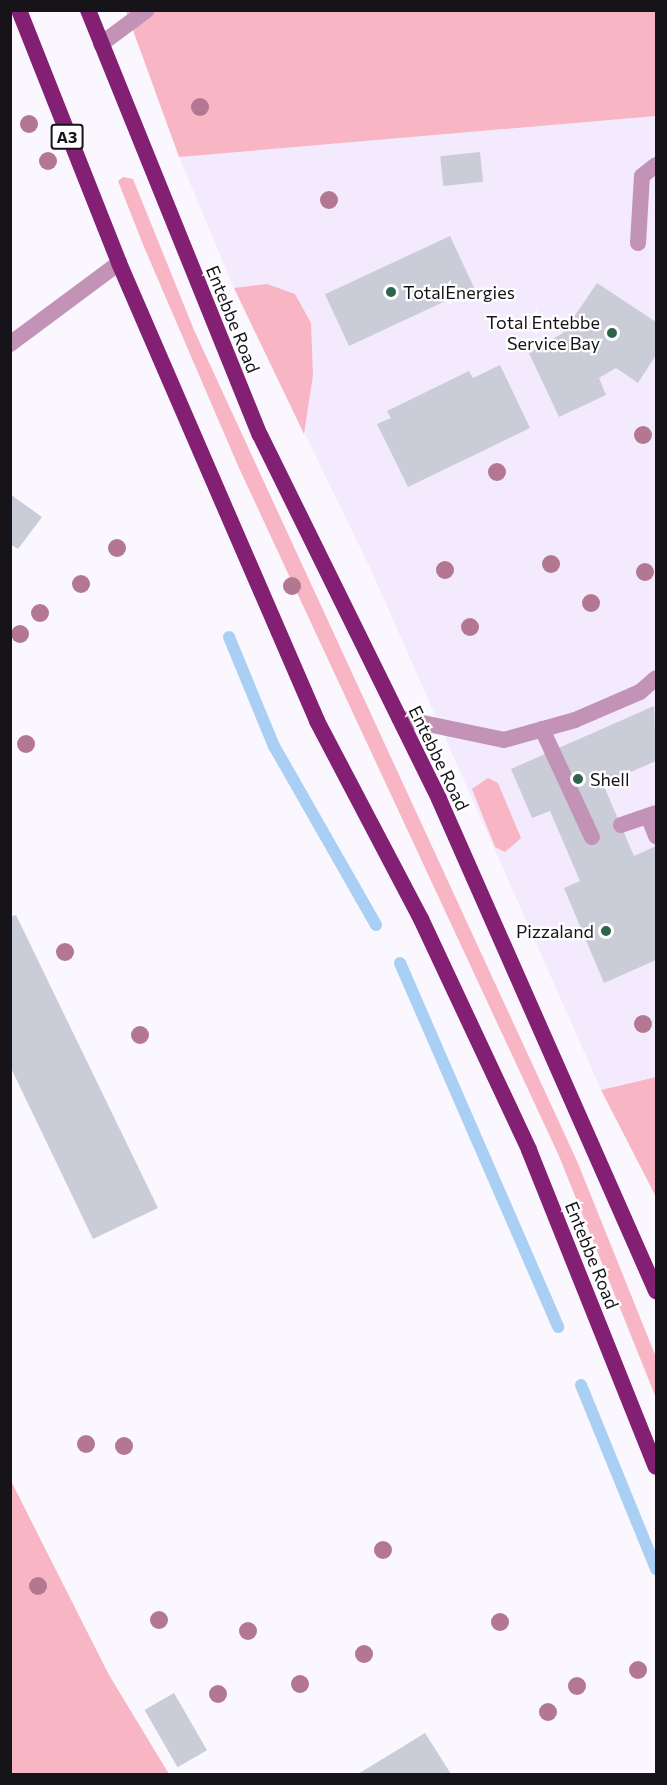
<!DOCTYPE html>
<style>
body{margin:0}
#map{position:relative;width:667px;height:1785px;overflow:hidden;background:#faf7fe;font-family:Commissioner,sans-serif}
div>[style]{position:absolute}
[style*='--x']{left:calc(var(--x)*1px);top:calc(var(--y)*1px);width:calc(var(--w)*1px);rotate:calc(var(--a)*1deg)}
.built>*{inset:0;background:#f3ebfd}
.green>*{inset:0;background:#f8b6c5}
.stream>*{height:12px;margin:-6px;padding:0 6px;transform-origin:6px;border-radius:6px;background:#a9cff4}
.building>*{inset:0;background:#caccd7;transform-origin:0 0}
.service>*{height:16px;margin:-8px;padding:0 8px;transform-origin:8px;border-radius:8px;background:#c392b7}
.minor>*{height:16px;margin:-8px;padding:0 8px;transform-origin:8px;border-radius:8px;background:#c392b7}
.trunk>*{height:16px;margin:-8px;padding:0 8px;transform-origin:8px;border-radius:8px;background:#832074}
.trees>*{width:18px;height:18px;margin:-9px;border-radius:50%;background:#b37792}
.dots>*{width:16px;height:16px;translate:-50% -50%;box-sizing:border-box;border:3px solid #fff;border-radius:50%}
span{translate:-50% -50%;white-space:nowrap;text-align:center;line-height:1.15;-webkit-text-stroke:4.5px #fff;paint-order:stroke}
.shield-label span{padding:2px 4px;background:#fff;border:2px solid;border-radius:4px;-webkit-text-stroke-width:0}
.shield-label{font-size:16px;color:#161418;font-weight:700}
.poi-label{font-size:18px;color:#161418}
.left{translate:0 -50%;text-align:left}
.right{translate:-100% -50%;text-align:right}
.street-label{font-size:18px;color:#161418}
.frame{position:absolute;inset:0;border:12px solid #161418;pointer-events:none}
</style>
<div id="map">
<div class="built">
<i style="clip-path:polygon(656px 113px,656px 1077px,601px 1090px,371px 570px,234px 288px,179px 157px,542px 115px)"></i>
</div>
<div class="green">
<i style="clip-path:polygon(126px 11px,656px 11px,656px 116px,179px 157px)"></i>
<i style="clip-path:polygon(123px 177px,133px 179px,194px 330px,577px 1161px,656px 1357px,656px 1398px,559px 1156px,239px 468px,144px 247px,118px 181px)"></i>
<i style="clip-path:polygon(267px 284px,295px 294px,311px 323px,313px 375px,304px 434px,234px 288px)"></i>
<i style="clip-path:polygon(488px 778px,498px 783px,521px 838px,505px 852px,495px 847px,472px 789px)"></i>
<i style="clip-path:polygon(656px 1077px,656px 1197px,601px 1090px)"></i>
<i style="clip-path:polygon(10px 1479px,109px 1675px,169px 1774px,11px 1774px)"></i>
</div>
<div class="stream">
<i style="--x:229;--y:637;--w:118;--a:67.6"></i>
<i style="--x:274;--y:746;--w:206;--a:60.3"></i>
<i style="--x:400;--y:963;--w:397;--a:66.5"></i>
<i style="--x:581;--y:1385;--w:199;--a:67.8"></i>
</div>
<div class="building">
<i style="left:480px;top:152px;width:30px;height:40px;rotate:84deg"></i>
<i style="left:450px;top:236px;width:57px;height:138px;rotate:65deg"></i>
<i style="clip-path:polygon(597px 283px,656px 322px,656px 355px,638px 383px,616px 368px,599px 378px,606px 395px,559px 417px,529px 353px,563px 333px)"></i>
<i style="clip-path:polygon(500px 365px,530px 428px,408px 487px,377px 424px,391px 418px,387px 411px,469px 371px,473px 378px)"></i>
<i style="clip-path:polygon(10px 494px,42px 517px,18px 549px,10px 544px)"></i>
<i style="clip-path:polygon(654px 706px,656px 761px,603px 784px,634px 856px,656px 846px,656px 960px,604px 983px,564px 888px,580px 881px,550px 811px,532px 818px,511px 769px)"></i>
<i style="clip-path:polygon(16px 915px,158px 1208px,93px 1239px,10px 1066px,10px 917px)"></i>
<i style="left:174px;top:1693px;width:66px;height:34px;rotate:60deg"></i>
<i style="clip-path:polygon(425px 1733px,451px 1774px,358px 1774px)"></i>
</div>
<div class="service">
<i style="--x:101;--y:44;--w:57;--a:-36.5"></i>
<i style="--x:638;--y:243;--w:67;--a:-86.6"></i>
<i style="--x:642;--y:176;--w:18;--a:-38"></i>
<i style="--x:399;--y:718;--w:107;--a:11.8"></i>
<i style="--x:504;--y:740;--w:74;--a:-15.7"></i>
<i style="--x:575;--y:720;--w:71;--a:-23.3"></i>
<i style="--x:640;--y:692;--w:21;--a:-41"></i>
<i style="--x:542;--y:729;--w:119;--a:65.2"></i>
<i style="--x:648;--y:816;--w:22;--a:68"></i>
<i style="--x:621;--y:825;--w:37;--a:-19"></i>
</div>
<div class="minor">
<i style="--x:10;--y:344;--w:136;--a:-36.6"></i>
</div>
<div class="trunk">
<i style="--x:19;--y:10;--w:272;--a:68.4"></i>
<i style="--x:119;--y:263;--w:499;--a:66.6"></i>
<i style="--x:317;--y:721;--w:224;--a:62.3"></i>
<i style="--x:421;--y:919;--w:255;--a:64.9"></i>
<i style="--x:529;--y:1150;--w:341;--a:68.2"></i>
<i style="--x:88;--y:10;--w:458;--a:68"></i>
<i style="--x:260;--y:435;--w:406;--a:63.8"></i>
<i style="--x:439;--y:799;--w:538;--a:66.2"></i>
</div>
<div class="trees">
<i style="left:200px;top:107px"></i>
<i style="left:29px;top:124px"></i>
<i style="left:48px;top:161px"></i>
<i style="left:329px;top:200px"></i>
<i style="left:643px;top:435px"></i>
<i style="left:497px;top:472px"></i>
<i style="left:117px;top:548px"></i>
<i style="left:551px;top:564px"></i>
<i style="left:445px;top:570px"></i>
<i style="left:645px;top:572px"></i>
<i style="left:81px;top:584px"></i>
<i style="left:292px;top:586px"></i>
<i style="left:591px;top:603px"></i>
<i style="left:40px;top:613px"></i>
<i style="left:470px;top:627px"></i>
<i style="left:20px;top:634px"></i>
<i style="left:26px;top:744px"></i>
<i style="left:65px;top:952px"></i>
<i style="left:643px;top:1024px"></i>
<i style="left:140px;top:1035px"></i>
<i style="left:86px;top:1444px"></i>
<i style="left:124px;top:1446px"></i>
<i style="left:383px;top:1550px"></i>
<i style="left:38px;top:1586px"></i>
<i style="left:159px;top:1620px"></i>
<i style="left:500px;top:1622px"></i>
<i style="left:248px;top:1631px"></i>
<i style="left:364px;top:1654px"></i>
<i style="left:638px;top:1670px"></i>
<i style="left:300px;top:1684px"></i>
<i style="left:577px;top:1686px"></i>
<i style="left:218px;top:1694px"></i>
<i style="left:548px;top:1712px"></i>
</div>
<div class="dots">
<i style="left:391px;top:292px;background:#2e644b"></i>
<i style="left:612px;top:333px;background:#2e644b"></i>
<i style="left:578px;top:779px;background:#2e644b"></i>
<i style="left:606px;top:931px;background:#2e644b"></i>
</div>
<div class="shield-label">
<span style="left:67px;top:137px">A3</span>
</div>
<div class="poi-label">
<span class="left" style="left:403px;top:292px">TotalEnergies</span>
<span class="right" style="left:600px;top:333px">Total Entebbe<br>Service Bay</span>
<span class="left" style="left:590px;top:779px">Shell</span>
<span class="right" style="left:594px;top:931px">Pizzaland</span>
</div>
<div class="street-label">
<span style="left:233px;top:319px;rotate:68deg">Entebbe Road</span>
<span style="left:439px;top:758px;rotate:64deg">Entebbe Road</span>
<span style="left:592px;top:1255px;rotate:68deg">Entebbe Road</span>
</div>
<div class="frame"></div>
</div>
